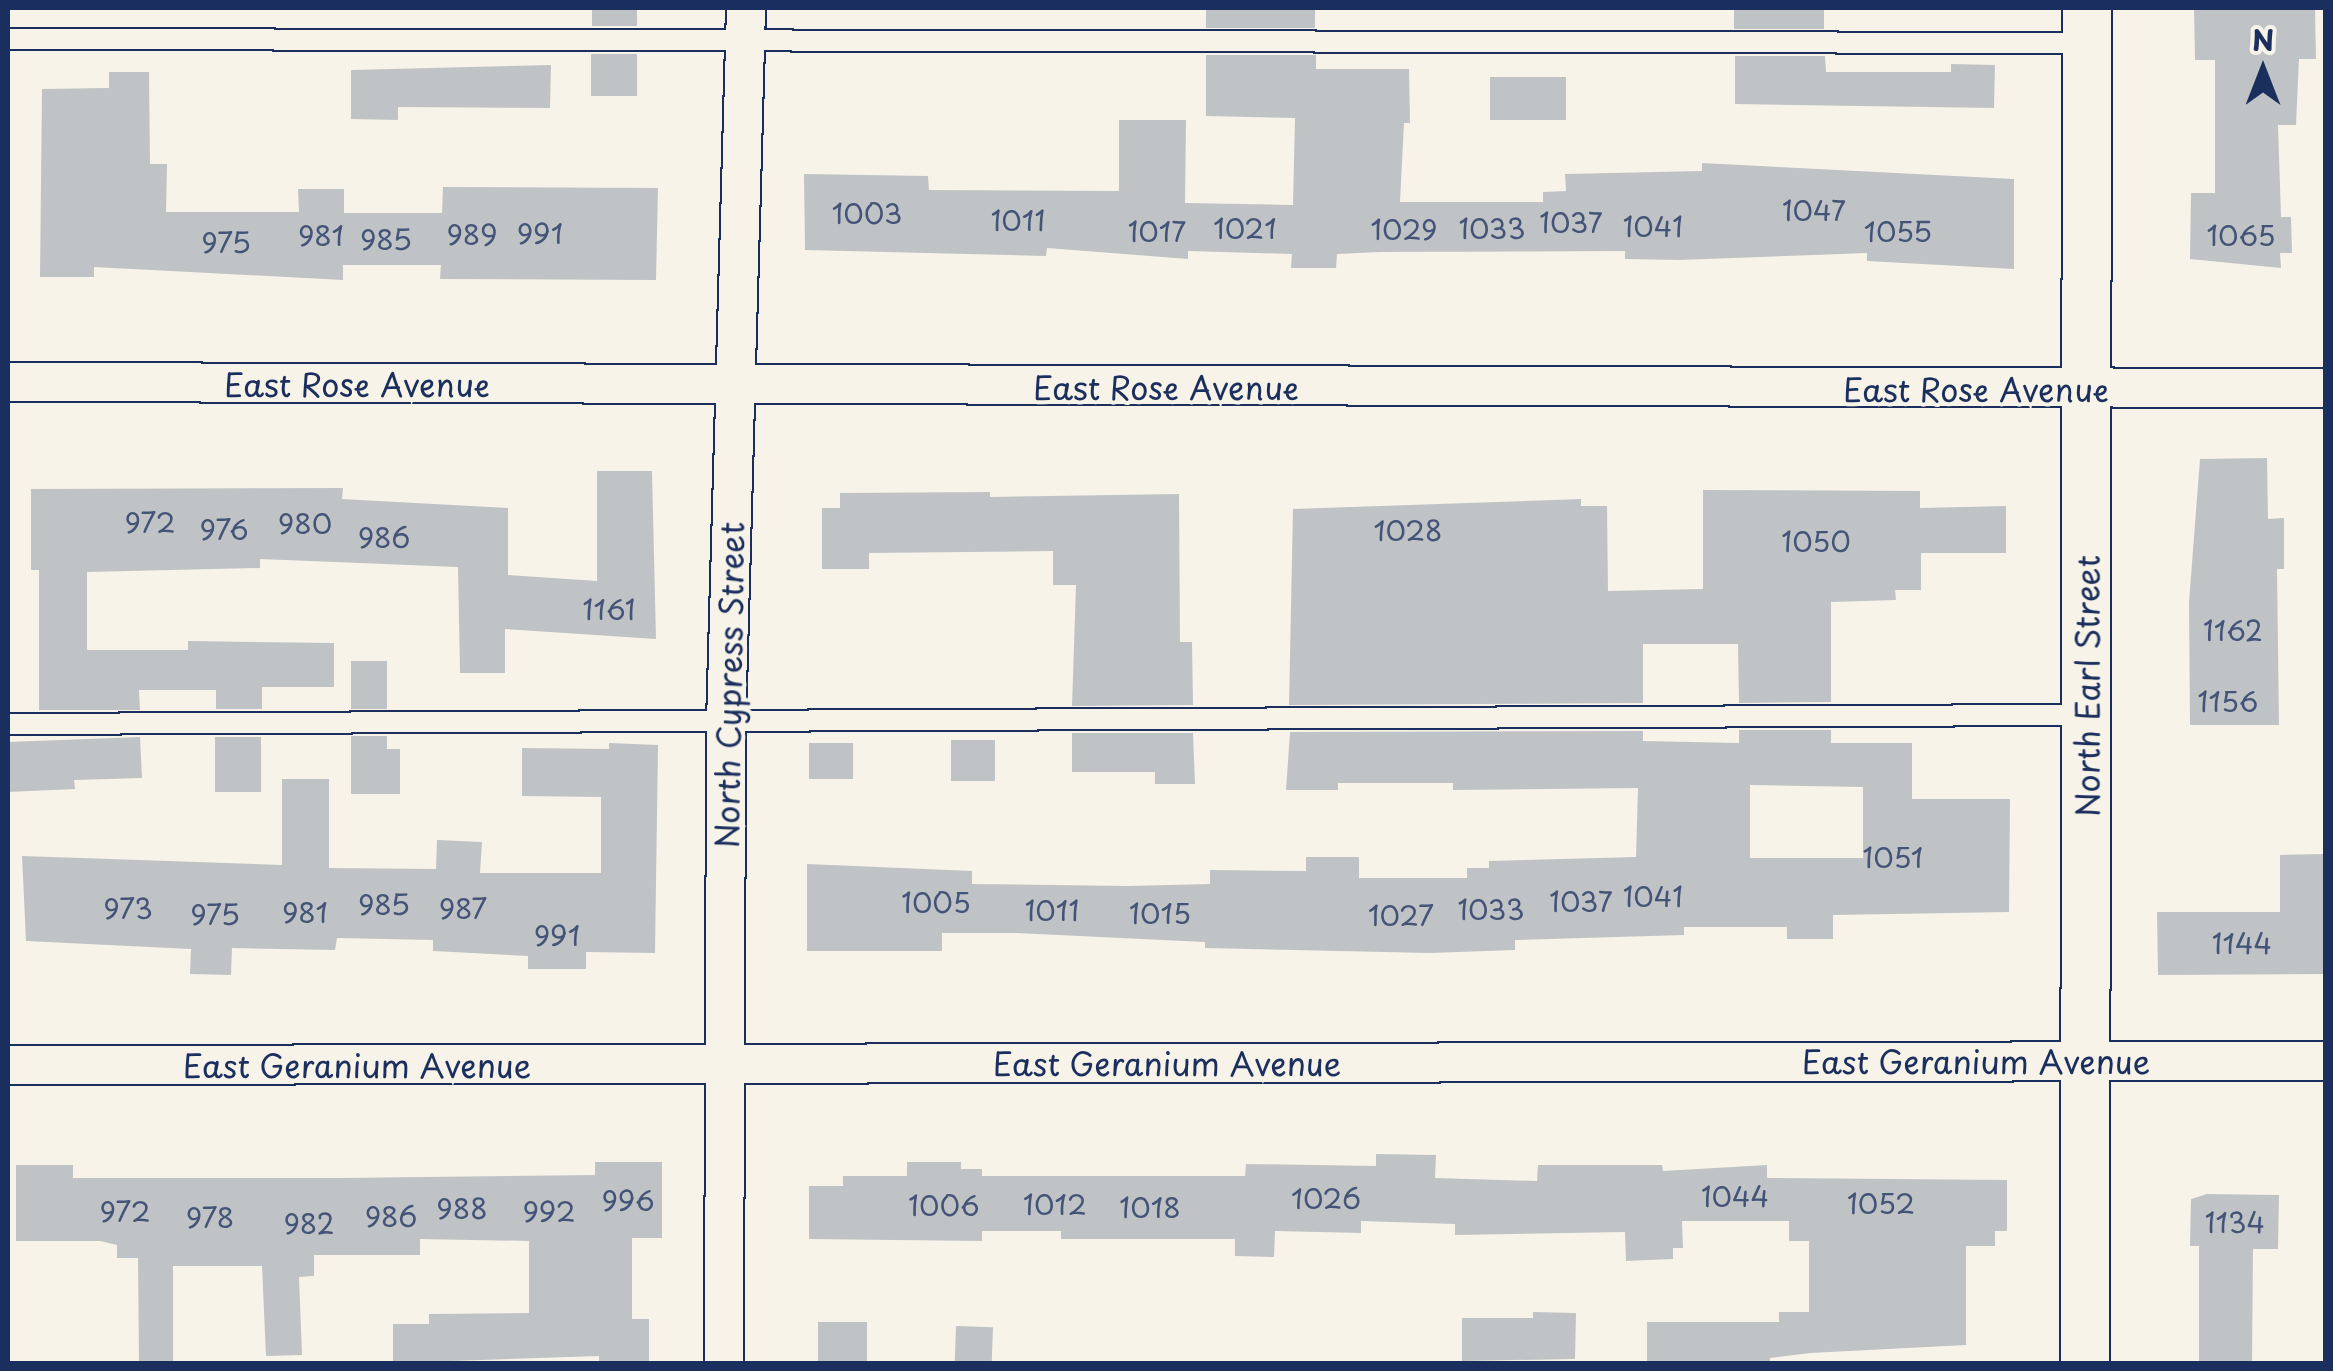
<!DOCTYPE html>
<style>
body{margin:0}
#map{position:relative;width:2333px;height:1371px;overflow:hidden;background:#f7f3e8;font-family:"Playpen Sans",sans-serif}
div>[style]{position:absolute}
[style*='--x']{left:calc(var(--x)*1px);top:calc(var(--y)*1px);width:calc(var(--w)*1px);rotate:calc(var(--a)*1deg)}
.building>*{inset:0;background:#c0c3c5;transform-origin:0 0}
.roads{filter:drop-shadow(2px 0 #1b2f5e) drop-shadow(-2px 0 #1b2f5e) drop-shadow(0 2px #1b2f5e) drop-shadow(0 -2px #1b2f5e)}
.service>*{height:20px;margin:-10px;padding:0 10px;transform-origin:10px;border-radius:10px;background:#f7f3e8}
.minor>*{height:38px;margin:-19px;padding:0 19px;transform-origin:19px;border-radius:19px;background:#f7f3e8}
.tertiary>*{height:48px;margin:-24px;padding:0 24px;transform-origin:24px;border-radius:24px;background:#f7f3e8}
span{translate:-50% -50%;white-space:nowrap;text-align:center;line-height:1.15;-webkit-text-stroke:8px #f7f3e8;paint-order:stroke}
.number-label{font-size:28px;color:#445478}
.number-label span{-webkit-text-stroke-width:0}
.street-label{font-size:32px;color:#1b2f5e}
.frame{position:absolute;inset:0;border:10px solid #1b2f5e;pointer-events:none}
.north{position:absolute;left:2213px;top:20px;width:100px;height:100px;-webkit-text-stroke:8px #f7f3e8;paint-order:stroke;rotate:0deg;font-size:28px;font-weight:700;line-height:40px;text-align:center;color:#1b2f5e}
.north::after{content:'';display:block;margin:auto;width:35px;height:45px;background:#1b2f5e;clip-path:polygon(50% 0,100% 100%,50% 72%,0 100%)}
</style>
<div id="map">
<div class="building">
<i style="left:592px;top:8px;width:45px;height:18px"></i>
<i style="left:1206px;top:8px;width:109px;height:20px"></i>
<i style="left:1734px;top:8px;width:90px;height:21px"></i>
<i style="clip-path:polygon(2194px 8px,2315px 8px,2316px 59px,2299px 59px,2296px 125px,2278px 125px,2281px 217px,2291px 217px,2292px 253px,2280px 253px,2281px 268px,2190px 259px,2191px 193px,2215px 193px,2215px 60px,2195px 60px)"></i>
<i style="left:591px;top:54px;width:46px;height:42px"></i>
<i style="clip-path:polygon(1206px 55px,1316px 55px,1316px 69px,1409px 69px,1410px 123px,1404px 123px,1400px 202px,1543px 202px,1543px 192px,1566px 191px,1565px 174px,1702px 171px,1702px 163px,2014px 179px,2014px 269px,1867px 261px,1867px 253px,1680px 260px,1625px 259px,1625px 251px,1380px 252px,1337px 254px,1336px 268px,1291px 268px,1292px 254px,1188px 251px,1188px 259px,1047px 248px,1046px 256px,805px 250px,804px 174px,928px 176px,929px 190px,1119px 191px,1119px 120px,1186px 120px,1185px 203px,1293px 205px,1295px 118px,1206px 116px)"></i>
<i style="clip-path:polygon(1735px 56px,1825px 56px,1826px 72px,1951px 72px,1951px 64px,1995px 65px,1994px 108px,1735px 104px)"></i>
<i style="clip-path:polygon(551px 65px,550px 108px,398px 107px,398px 120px,351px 119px,351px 70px)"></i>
<i style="clip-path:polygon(109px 72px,149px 72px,150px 164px,167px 164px,166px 212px,299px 212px,298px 189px,344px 189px,344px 213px,442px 213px,443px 187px,658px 188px,656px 280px,440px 279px,441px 265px,343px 265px,343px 280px,94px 267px,94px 277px,40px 277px,42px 89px,109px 88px)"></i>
<i style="left:1490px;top:77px;width:76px;height:43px"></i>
<i style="clip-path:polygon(2267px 458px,2268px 519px,2284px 518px,2284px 569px,2277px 569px,2279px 725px,2190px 725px,2189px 602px,2200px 459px)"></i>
<i style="clip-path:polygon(597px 471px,652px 471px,656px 639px,505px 629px,505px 673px,460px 673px,458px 567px,260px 559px,260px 568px,87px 572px,87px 650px,188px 650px,188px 641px,334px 643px,334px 687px,262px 687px,262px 709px,216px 709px,216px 690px,139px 690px,140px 710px,39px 710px,39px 570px,31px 570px,31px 489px,343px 488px,342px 499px,508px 508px,508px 575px,597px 581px)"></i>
<i style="clip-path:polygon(1703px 490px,1920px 491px,1920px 508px,2006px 506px,2006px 553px,1921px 553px,1921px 590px,1895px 590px,1896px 600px,1831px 602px,1831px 702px,1739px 703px,1738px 644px,1643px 644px,1643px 703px,1289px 705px,1293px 509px,1581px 499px,1581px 506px,1607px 506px,1608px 591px,1703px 589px)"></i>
<i style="clip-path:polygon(990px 492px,990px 497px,1179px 494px,1180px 642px,1192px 642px,1193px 705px,1072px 706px,1076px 585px,1053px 585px,1053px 551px,869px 553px,869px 569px,822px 569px,822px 508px,840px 508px,840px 493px)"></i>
<i style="left:351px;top:661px;width:36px;height:48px"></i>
<i style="clip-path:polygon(evenodd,1739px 730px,1831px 730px,1831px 743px,1912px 743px,1912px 799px,2010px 799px,2009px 912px,1833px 915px,1833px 939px,1787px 939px,1787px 927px,1684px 927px,1684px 935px,1515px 940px,1515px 950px,1430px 953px,1205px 948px,1205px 942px,1016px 933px,942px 933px,942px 951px,807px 951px,807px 864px,972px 871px,972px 884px,1127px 886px,1210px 884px,1210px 870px,1306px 871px,1306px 857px,1359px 857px,1359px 878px,1467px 878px,1467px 868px,1489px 868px,1489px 861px,1636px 857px,1638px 788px,1453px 790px,1453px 783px,1338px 783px,1338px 790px,1286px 790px,1290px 732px,1643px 731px,1643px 741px,1739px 743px,1739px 730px,1750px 785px,1863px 787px,1863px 858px,1750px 858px,1750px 785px)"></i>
<i style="clip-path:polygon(1072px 733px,1193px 733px,1195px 784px,1155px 784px,1155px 772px,1072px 772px)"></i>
<i style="clip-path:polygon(351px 736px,387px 736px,387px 749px,400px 749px,400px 794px,351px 794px)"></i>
<i style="clip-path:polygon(140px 737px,142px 778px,74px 780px,75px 789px,8px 792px,8px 742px)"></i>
<i style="left:215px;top:737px;width:46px;height:55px"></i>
<i style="left:951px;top:740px;width:44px;height:41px"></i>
<i style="clip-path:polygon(609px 743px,658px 745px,655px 953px,586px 952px,586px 969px,528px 969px,528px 956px,433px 951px,433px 940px,337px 938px,335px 950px,232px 948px,231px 975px,190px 974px,191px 949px,26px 941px,22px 856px,282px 865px,282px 779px,329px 779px,329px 868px,436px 869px,437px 840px,482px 842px,480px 873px,601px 873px,601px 797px,522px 796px,522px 748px,609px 749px)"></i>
<i style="left:853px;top:743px;width:36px;height:44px;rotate:90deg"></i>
<i style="clip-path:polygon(2326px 854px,2326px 974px,2158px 975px,2157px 912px,2280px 912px,2280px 855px)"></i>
<i style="clip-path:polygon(1376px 1154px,1436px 1155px,1435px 1178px,1537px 1181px,1538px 1165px,1662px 1165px,1663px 1171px,1767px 1165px,1767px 1178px,2007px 1180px,2007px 1231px,1995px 1231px,1995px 1246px,1966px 1246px,1966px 1345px,1810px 1353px,1770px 1358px,1770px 1364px,1647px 1364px,1647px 1322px,1779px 1322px,1779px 1312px,1809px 1312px,1809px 1241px,1789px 1241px,1789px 1221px,1682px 1221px,1683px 1248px,1673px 1248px,1673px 1259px,1626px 1261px,1625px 1232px,1455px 1235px,1455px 1224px,1361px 1221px,1361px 1233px,1275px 1231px,1274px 1257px,1235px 1256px,1235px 1239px,1061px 1239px,1061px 1231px,982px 1231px,982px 1241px,809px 1239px,809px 1186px,843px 1186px,843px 1176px,907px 1176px,907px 1162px,961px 1162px,961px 1169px,982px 1169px,982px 1176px,1245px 1176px,1246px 1164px,1376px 1166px)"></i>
<i style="clip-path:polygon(595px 1162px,662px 1162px,662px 1238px,632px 1238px,632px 1319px,649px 1319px,649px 1364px,599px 1364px,599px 1356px,393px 1363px,393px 1324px,429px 1324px,429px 1314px,529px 1313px,529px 1241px,420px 1239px,420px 1255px,314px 1255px,314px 1276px,299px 1277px,302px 1355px,266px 1356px,262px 1266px,173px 1266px,173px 1364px,139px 1364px,138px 1258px,117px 1258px,117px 1245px,100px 1241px,16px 1241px,16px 1165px,73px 1165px,73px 1178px,337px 1178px,595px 1175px)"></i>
<i style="clip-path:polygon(2207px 1194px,2279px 1195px,2278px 1249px,2253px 1249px,2252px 1364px,2199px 1364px,2199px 1246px,2190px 1246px,2191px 1199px)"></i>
<i style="clip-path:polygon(1533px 1312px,1576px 1313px,1575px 1359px,1462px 1361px,1462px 1318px,1533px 1318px)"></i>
<i style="left:818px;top:1322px;width:49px;height:42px"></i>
<i style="left:956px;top:1326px;width:37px;height:38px;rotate:2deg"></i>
</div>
<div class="roads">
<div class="service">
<i style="--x:8;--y:39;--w:2079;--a:0.11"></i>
<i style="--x:8;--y:724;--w:2079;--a:-0.25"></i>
</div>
<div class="minor">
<i style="--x:8;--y:382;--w:2318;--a:0.15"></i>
<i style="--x:8;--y:1065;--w:2318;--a:-0.1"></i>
<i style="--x:724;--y:1364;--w:640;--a:-89.82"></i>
<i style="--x:726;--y:724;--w:716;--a:-88.4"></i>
</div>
<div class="tertiary">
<i style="--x:2085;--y:1364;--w:1356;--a:-89.92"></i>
</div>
</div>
<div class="number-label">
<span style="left:1814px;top:210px">1047</span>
<span style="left:867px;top:213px">1003</span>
<span style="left:1018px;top:220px">1011</span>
<span style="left:1571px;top:222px">1037</span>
<span style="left:1653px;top:226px">1041</span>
<span style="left:1245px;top:228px">1021</span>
<span style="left:1492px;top:228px">1033</span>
<span style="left:1404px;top:229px">1029</span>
<span style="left:1157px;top:231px">1017</span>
<span style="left:1898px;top:231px">1055</span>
<span style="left:540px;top:233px">991</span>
<span style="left:472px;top:234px">989</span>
<span style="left:321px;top:235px">981</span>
<span style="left:2241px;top:235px">1065</span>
<span style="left:386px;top:239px">985</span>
<span style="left:226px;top:242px">975</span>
<span style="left:150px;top:522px">972</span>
<span style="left:305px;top:523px">980</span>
<span style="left:224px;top:529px">976</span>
<span style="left:1408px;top:530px">1028</span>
<span style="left:384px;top:537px">986</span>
<span style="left:1816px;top:541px">1050</span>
<span style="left:609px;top:609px">1161</span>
<span style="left:2233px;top:630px">1162</span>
<span style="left:2228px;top:701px">1156</span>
<span style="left:1893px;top:857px">1051</span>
<span style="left:1653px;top:896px">1041</span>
<span style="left:1581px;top:901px">1037</span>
<span style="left:936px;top:902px">1005</span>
<span style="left:384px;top:904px">985</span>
<span style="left:128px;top:908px">973</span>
<span style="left:463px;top:908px">987</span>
<span style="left:1491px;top:909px">1033</span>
<span style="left:1052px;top:910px">1011</span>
<span style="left:305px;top:912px">981</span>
<span style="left:1160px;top:913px">1015</span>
<span style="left:215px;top:914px">975</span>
<span style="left:1401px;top:915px">1027</span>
<span style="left:557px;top:935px">991</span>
<span style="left:2242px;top:943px">1144</span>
<span style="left:1735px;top:1196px">1044</span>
<span style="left:1326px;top:1198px">1026</span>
<span style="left:628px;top:1200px">996</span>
<span style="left:1881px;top:1203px">1052</span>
<span style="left:1055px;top:1204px">1012</span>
<span style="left:944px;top:1205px">1006</span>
<span style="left:1150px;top:1207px">1018</span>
<span style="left:462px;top:1208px">988</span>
<span style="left:125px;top:1211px">972</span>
<span style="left:549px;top:1211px">992</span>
<span style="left:391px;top:1216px">986</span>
<span style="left:210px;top:1217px">978</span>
<span style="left:2235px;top:1222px">1134</span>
<span style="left:309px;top:1223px">982</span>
</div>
<div class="street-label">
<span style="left:357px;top:384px">East Rose Avenue</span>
<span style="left:1166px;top:387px">East Rose Avenue</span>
<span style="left:1976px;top:389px">East Rose Avenue</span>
<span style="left:729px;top:685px;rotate:-89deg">North Cypress Street</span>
<span style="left:2087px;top:686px;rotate:-90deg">North Earl Street</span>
<span style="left:1976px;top:1061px">East Geranium Avenue</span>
<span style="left:1167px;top:1063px">East Geranium Avenue</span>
<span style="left:357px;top:1065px">East Geranium Avenue</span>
</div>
<div class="frame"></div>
<div class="north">N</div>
</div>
